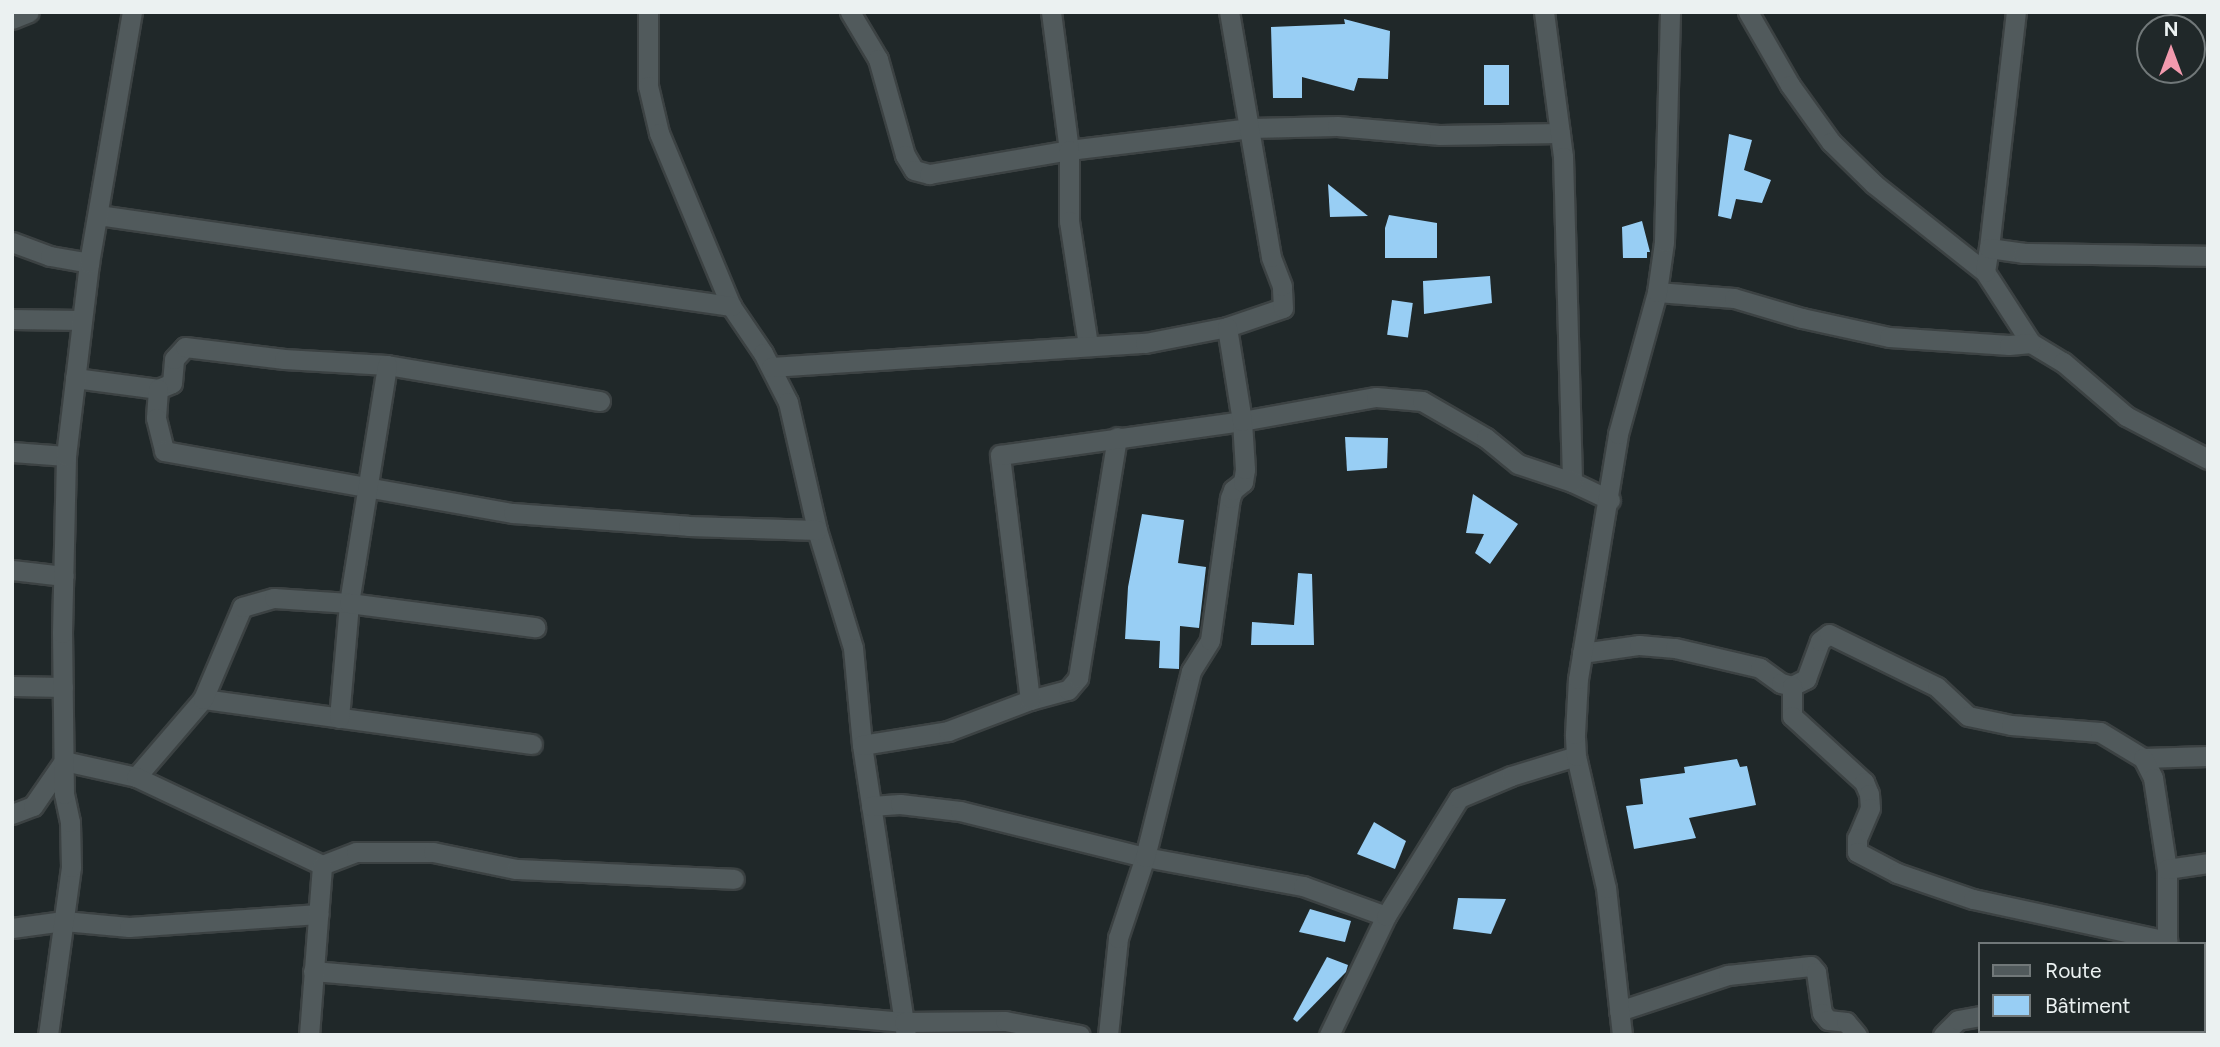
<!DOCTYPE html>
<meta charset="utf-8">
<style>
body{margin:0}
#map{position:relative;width:2220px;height:1047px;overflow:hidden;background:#202829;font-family:Figtree,sans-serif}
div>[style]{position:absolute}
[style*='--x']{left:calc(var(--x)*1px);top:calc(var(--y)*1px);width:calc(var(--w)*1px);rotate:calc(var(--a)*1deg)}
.building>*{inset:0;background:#98cef4;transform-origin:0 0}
.roads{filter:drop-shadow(2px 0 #3c4243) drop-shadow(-2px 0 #3c4243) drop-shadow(0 2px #3c4243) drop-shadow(0 -2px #3c4243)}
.minor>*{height:19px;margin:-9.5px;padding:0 9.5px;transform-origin:9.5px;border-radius:9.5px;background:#515a5c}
.tertiary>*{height:19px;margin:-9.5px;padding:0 9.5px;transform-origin:9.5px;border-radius:9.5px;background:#515a5c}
span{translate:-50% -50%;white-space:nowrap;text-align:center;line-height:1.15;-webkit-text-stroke:7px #202829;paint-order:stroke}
.frame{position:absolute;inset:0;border:14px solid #ebf1f1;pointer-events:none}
.legend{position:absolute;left:1978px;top:942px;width:228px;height:91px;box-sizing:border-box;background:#202829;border:2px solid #717879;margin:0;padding:9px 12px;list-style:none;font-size:21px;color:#ebf1f1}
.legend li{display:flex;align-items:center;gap:14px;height:35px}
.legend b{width:35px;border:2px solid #717879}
.north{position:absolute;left:2136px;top:14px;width:70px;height:70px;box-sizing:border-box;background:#202829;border:2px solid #717879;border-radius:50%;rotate:0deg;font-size:19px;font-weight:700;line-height:28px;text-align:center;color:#ebf1f1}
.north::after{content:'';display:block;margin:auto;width:24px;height:32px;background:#f29aae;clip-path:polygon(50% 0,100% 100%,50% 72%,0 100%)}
</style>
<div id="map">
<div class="building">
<i style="clip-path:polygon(1344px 19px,1390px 31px,1388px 79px,1358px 78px,1354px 91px,1302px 77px,1302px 98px,1273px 98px,1271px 27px,1345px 24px)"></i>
<i style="left:1484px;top:65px;width:25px;height:40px"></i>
<i style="clip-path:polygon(1729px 134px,1752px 140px,1744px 170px,1771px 180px,1762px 203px,1736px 199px,1731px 219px,1718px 216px)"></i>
<i style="clip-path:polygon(1328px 184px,1368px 216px,1330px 217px)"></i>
<i style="clip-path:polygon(1389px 215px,1437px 223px,1437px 258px,1385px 258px,1385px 228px)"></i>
<i style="clip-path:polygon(1642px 221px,1650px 252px,1647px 252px,1647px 258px,1623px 258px,1622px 227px)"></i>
<i style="clip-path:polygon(1490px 276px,1492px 303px,1424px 314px,1423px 281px)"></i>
<i style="left:1392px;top:300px;width:21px;height:35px;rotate:8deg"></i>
<i style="clip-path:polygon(1345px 437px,1388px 438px,1387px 468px,1347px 471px)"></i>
<i style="clip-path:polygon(1473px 494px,1518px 524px,1490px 564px,1475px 553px,1484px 534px,1466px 533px)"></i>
<i style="clip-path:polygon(1142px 514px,1184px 520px,1178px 563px,1206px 567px,1199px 628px,1180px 626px,1179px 669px,1159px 668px,1160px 641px,1125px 639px,1128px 587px)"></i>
<i style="clip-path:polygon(1298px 573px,1312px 574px,1314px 645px,1251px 645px,1252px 622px,1294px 625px)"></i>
<i style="clip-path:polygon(1737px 759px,1740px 767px,1747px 766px,1756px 805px,1689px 818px,1696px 838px,1634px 849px,1626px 806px,1643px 804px,1640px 779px,1685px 773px,1684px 767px)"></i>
<i style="clip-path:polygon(1374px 822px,1406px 841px,1395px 869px,1357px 854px)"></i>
<i style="clip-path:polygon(1458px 898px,1506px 899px,1491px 934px,1453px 929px)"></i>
<i style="clip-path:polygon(1310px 909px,1351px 921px,1345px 942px,1299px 932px)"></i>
<i style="clip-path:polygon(1327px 957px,1348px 965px,1346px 972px,1297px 1022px,1293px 1019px)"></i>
</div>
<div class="roads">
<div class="minor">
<i style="--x:648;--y:12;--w:74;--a:90"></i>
<i style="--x:648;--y:86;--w:48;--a:76.8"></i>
<i style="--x:659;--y:133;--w:187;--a:67.4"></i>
<i style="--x:731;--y:306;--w:57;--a:55.8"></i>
<i style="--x:763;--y:353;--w:55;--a:63"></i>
<i style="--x:788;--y:402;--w:131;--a:77.2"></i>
<i style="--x:817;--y:530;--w:123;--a:73"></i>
<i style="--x:853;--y:648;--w:97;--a:84.7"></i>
<i style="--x:862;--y:745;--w:293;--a:81.4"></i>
<i style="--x:850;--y:12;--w:55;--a:59.2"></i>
<i style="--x:878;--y:59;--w:100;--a:74.3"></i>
<i style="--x:905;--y:155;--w:17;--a:59"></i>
<i style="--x:914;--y:170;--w:16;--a:15"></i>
<i style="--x:929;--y:174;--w:142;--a:-9.7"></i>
<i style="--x:1069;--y:150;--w:183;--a:-6.9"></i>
<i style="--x:1251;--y:128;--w:86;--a:-1.3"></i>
<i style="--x:1337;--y:126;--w:102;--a:5"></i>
<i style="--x:1439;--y:135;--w:121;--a:-0.9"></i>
<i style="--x:1051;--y:12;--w:139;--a:82.6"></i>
<i style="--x:1069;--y:150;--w:71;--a:90"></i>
<i style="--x:1069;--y:221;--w:125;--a:81.3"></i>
<i style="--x:1544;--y:12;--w:146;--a:82.5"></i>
<i style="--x:1563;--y:157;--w:325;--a:88.4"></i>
<i style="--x:1572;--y:482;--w:42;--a:25.3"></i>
<i style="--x:1748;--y:12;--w:84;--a:60.1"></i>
<i style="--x:1790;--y:85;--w:70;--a:54.3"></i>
<i style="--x:1831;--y:142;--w:60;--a:44.3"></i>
<i style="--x:1874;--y:184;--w:142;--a:38.4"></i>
<i style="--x:1985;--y:272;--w:85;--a:57.1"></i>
<i style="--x:2031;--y:343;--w:37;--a:31"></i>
<i style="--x:2063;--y:362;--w:83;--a:40.6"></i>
<i style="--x:2126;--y:416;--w:93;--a:27.7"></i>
<i style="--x:12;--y:19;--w:18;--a:-22"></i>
<i style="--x:98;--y:215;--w:640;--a:8.18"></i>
<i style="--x:12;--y:242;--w:40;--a:20.2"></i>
<i style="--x:50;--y:256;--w:40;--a:10"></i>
<i style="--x:1989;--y:248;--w:238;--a:-83.5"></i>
<i style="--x:1985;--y:272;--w:24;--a:-81"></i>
<i style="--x:1989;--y:248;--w:34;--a:8"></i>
<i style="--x:2023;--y:253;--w:185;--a:0.9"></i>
<i style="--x:1657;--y:292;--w:77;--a:4.5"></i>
<i style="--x:1734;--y:298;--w:71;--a:16.4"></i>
<i style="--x:1802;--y:318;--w:89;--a:12.3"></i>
<i style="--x:1889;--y:337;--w:120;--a:3.8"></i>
<i style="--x:2009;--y:345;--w:22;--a:-5"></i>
<i style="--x:12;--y:319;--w:70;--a:0.8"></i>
<i style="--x:771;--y:367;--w:375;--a:-3.7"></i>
<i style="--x:1145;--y:343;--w:84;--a:-11"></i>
<i style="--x:1227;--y:327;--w:59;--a:-18.7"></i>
<i style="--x:1283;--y:308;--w:22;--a:-93"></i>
<i style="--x:1282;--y:286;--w:31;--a:-111"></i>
<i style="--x:1271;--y:257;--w:249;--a:-99.7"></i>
<i style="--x:75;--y:378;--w:84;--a:7.5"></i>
<i style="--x:158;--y:389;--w:15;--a:-23"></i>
<i style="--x:172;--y:383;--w:24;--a:-85"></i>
<i style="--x:174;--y:359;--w:16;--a:-47"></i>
<i style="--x:185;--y:347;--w:100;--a:6.9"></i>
<i style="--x:284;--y:359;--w:103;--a:3.3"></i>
<i style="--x:387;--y:365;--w:216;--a:9.6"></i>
<i style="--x:158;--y:389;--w:29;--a:94"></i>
<i style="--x:156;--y:418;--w:34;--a:76"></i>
<i style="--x:164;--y:451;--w:354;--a:10.1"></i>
<i style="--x:513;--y:513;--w:175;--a:4.2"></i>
<i style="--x:688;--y:526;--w:129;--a:1.8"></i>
<i style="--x:12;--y:452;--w:54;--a:4.2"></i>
<i style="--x:12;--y:570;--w:52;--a:6.6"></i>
<i style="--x:1582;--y:653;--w:58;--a:-8"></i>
<i style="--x:1639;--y:645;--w:36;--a:5"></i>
<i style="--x:1675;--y:648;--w:87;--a:13.2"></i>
<i style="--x:1760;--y:668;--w:26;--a:36"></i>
<i style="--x:1781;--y:683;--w:11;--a:15"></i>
<i style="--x:1792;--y:686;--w:16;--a:-27"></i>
<i style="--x:1806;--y:679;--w:40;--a:-69.8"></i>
<i style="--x:1820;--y:641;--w:11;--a:-38"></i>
<i style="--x:1829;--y:634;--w:120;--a:26.1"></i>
<i style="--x:1937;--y:687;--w:42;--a:43.1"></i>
<i style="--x:1968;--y:716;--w:44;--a:11.8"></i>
<i style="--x:2011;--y:725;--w:89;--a:4.5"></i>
<i style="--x:2100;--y:732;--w:50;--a:31.2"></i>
<i style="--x:2143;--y:758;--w:65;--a:-1.8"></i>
<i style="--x:12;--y:686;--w:51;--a:1.1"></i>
<i style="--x:1792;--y:686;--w:30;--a:90"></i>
<i style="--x:1792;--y:716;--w:98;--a:42.5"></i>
<i style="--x:1864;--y:782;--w:13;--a:67"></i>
<i style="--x:1869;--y:794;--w:14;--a:86"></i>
<i style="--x:1870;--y:808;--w:33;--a:113"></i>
<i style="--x:1857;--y:838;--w:14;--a:90"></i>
<i style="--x:1857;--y:852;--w:45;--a:27.7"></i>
<i style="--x:1897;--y:873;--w:80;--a:18.9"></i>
<i style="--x:1973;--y:899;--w:199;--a:12.2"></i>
<i style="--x:203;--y:699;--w:332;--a:7.8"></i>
<i style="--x:1030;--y:700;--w:39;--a:-15"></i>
<i style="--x:1068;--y:690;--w:16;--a:-50"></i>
<i style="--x:1078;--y:678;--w:244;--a:-80.8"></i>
<i style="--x:339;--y:718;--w:115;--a:-85"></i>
<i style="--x:349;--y:603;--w:241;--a:-80.9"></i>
<i style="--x:862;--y:745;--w:87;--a:-9.2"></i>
<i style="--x:948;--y:731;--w:88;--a:-20.7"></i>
<i style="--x:1030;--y:700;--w:247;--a:-97"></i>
<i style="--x:1000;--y:455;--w:244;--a:-8"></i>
<i style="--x:1242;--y:421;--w:136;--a:-10.2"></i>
<i style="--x:1376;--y:397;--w:46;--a:5"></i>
<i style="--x:1422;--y:401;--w:74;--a:30"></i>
<i style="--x:1486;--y:438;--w:41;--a:39.1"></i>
<i style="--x:1518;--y:464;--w:57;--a:18.4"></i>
<i style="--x:2143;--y:758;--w:22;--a:63"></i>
<i style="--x:2153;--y:778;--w:92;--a:81.3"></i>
<i style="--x:2167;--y:869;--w:75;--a:90"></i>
<i style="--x:136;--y:777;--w:103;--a:-49.3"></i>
<i style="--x:203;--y:699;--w:100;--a:-67"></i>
<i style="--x:242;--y:607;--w:33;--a:-16"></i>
<i style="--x:274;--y:598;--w:75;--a:3.8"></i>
<i style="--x:349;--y:603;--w:188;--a:7.4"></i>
<i style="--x:871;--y:806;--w:29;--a:-4"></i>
<i style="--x:900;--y:804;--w:60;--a:6.7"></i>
<i style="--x:960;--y:811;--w:191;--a:14"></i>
<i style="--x:1145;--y:857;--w:161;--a:10.4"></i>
<i style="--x:1303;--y:886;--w:88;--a:19.9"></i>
<i style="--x:12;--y:814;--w:22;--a:-21"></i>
<i style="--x:33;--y:806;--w:55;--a:-55.4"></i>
<i style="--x:64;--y:761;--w:74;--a:12.5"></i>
<i style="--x:136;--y:777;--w:206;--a:25.3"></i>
<i style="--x:322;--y:865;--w:36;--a:-21"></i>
<i style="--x:356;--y:852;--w:77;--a:0"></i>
<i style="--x:433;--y:852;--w:85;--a:11.6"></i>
<i style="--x:516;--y:869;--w:218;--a:2.6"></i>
<i style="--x:2167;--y:869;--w:41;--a:-8.3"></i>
<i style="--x:12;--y:928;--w:52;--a:-7.7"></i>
<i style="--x:64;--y:921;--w:65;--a:5.3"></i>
<i style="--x:129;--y:927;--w:190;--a:-3.9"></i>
<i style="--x:313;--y:971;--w:593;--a:4.93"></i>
<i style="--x:904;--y:1022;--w:101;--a:-0.6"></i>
<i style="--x:1005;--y:1021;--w:76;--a:10.6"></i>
<i style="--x:2204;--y:1007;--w:4;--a:0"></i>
<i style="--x:1619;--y:1011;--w:115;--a:-18.3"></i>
<i style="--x:1728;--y:975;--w:83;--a:-6.2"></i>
<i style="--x:1811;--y:966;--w:8;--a:50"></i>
<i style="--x:1816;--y:972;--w:41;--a:81.7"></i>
<i style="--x:1822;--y:1013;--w:9;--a:49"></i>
<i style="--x:1828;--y:1020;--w:18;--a:6"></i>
<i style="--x:1846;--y:1022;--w:17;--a:50"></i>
<i style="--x:309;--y:1035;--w:170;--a:-85.6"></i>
<i style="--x:1108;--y:1035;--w:98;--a:-84.1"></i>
<i style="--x:1118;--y:938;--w:85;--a:-71.6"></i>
<i style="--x:1145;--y:857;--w:192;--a:-76.1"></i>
<i style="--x:1191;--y:671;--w:36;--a:-58"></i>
<i style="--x:1210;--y:640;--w:143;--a:-82"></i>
<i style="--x:1230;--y:498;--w:9;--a:-69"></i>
<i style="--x:1233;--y:490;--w:13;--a:-39"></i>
<i style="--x:1243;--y:482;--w:13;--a:-81"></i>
<i style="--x:1245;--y:469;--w:48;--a:-93.6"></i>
<i style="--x:1242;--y:421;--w:95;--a:-99.1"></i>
<i style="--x:1329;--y:1035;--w:132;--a:-64.4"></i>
<i style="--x:1386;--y:916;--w:139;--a:-58.3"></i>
<i style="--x:1459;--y:798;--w:56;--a:-22.9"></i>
<i style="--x:1511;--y:776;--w:68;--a:-17.1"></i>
<i style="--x:1622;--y:1035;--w:148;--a:-96.2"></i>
<i style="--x:1606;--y:888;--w:135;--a:-102.8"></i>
<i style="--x:1576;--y:756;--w:22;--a:-93"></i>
<i style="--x:1575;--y:734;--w:55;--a:-86.9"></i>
<i style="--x:1578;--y:679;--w:248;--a:-80.7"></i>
<i style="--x:1618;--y:434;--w:147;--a:-74.6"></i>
<i style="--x:1657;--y:292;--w:50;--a:-82"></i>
<i style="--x:1664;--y:242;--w:230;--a:-88.5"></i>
<i style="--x:1943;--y:1035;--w:21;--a:-45"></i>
<i style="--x:1958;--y:1020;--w:22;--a:-10"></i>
</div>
<div class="tertiary">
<i style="--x:48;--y:1035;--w:170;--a:-82.2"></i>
<i style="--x:71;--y:867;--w:45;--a:-91.3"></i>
<i style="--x:70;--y:822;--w:29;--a:-102"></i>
<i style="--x:64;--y:794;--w:161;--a:-90.7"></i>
<i style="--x:62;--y:633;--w:177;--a:-88.7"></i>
<i style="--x:66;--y:456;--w:194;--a:-83.2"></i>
<i style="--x:89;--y:263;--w:255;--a:-80.3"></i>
</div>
</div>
<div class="frame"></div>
<ul class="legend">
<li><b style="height:9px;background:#515a5c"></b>Route</li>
<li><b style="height:19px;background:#98cef4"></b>Bâtiment</li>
</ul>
<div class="north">N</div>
</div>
